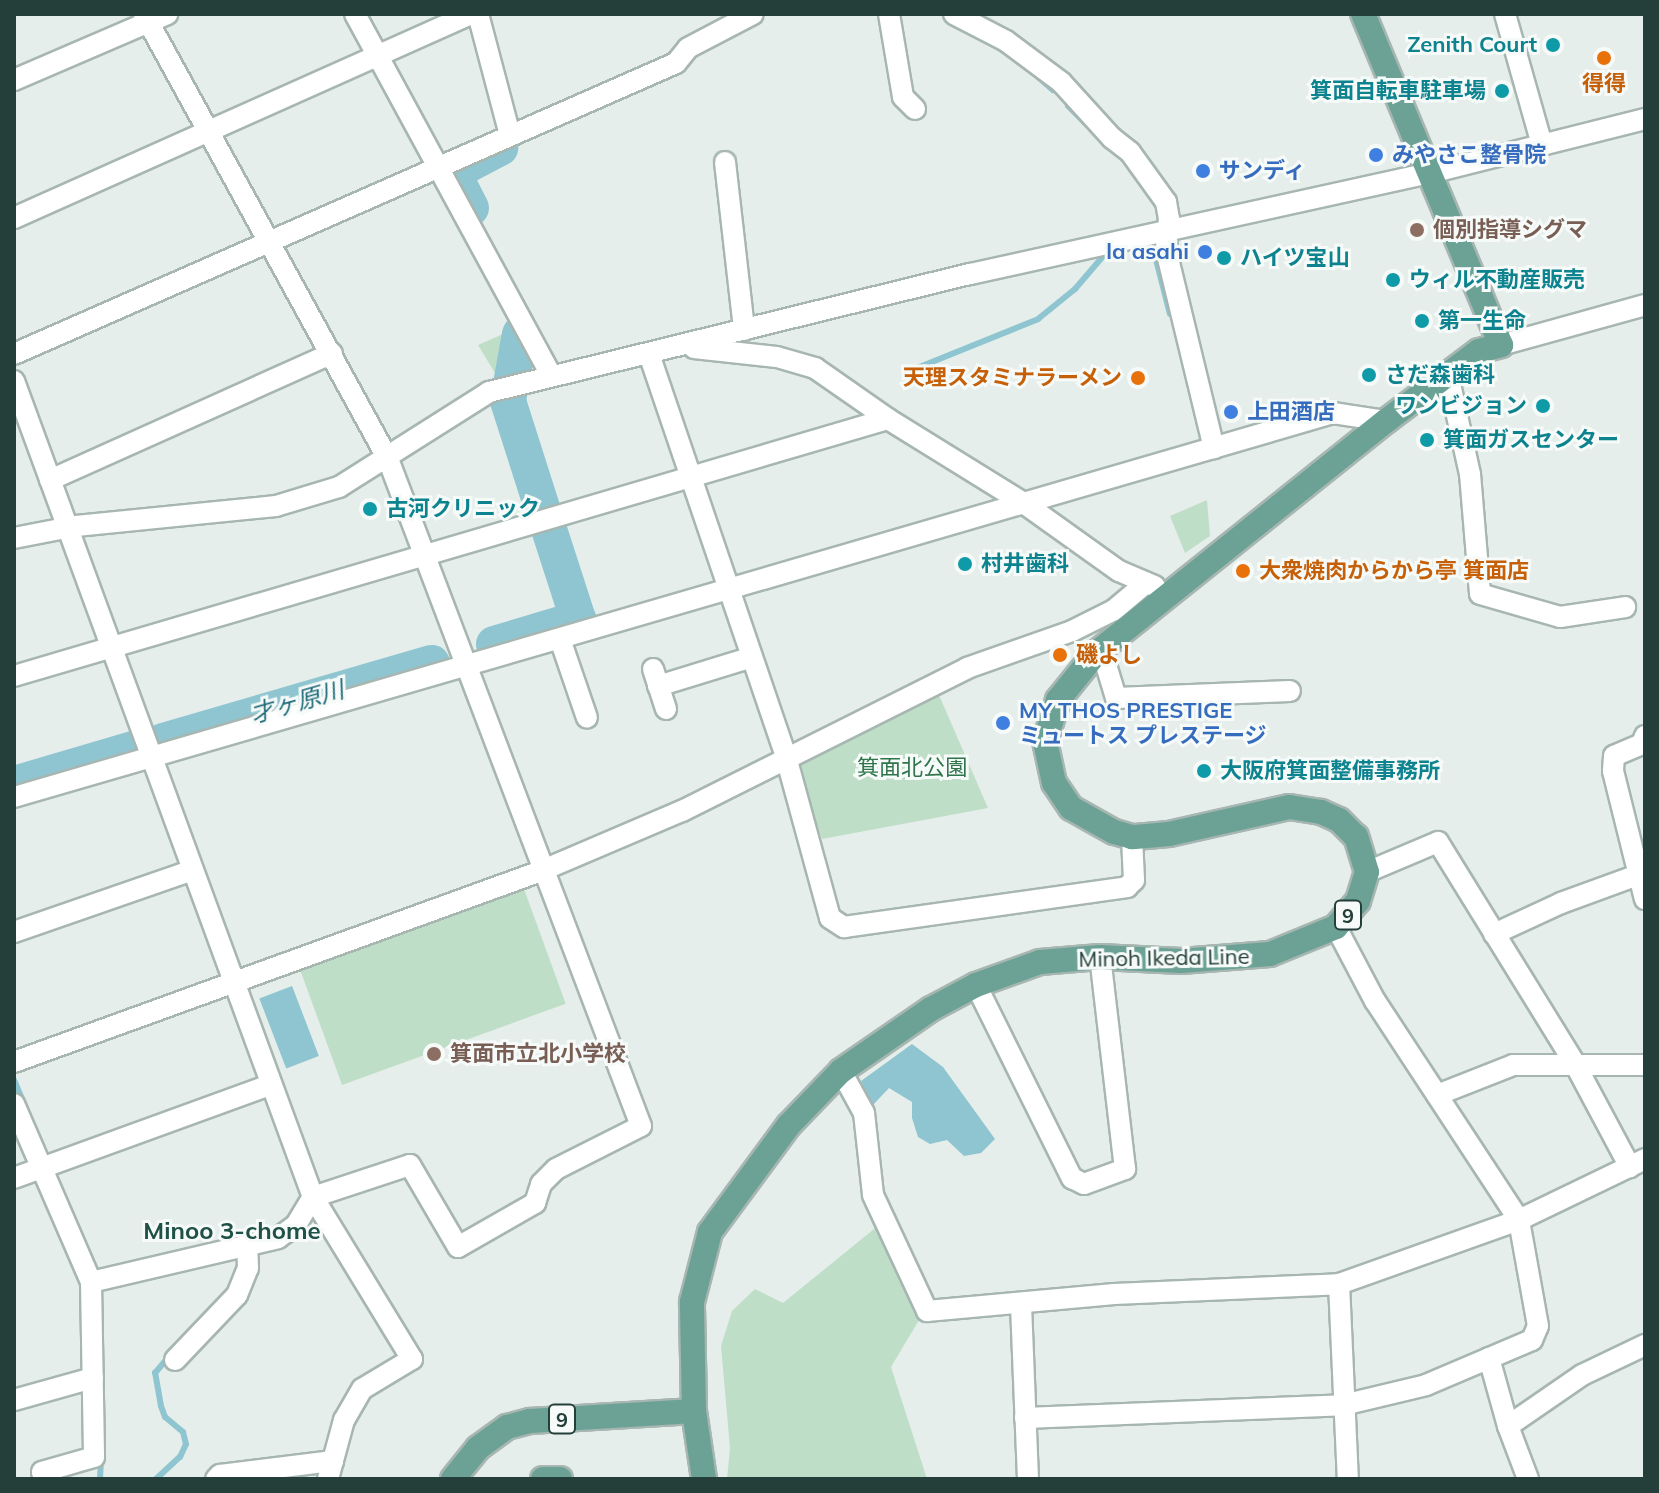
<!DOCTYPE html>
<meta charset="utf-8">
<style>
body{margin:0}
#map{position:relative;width:1659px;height:1493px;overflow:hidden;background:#e5eeea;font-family:Mulish,"Noto Sans JP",sans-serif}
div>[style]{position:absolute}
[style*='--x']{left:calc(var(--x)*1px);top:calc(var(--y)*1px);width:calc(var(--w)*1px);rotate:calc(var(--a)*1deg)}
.green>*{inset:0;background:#bfdec8;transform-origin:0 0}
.water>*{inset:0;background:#8fc5d1;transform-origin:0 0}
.stream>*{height:6px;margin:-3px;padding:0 3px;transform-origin:3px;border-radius:3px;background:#8fc5d1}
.river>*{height:36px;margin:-18px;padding:0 18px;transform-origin:18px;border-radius:18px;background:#8fc5d1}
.roads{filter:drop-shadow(2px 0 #a7b6b1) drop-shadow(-2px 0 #a7b6b1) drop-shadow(0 2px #a7b6b1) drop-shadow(0 -2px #a7b6b1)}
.minor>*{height:20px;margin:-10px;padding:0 10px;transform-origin:10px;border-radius:10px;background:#fff}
.major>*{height:24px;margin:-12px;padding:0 12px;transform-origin:12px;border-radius:12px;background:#6ba295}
.dots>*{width:22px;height:22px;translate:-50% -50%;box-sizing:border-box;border:4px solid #f6faf8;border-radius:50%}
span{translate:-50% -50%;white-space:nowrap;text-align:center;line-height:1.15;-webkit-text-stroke:6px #f6faf8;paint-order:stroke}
.shield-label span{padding:2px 6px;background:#f6faf8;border:2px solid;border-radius:6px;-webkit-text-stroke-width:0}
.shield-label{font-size:20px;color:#243f39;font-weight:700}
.culture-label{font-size:22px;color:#0d838f;font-weight:700}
.right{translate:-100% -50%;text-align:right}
.left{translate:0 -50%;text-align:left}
.food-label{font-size:22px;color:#c56008;font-weight:700}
.shop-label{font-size:22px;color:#366cbe;font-weight:700}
.education-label{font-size:22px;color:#785e54;font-weight:700}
.park-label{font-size:22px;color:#2f754c}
.street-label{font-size:22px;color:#243f39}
.water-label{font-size:24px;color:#1f6a7a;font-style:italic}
.neighbourhood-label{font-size:24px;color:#205146;font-weight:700}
.frame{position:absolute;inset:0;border:16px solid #243f39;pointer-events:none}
</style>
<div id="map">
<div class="green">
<i style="clip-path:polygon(517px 328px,509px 365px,495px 373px,478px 345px)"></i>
<i style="clip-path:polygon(1207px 500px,1210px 536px,1185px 553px,1170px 516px)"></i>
<i style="clip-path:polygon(939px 695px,988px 808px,822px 839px,796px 766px)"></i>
<i style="left:524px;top:889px;width:122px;height:238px;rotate:70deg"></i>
<i style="clip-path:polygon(879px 1225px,934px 1295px,891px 1367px,927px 1479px,727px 1479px,730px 1448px,721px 1346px,732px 1311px,755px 1289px,783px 1303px)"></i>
</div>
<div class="water">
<i style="left:292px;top:986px;width:75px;height:35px;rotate:69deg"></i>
<i style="clip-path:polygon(912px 1044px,943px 1067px,995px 1139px,981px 1153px,964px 1156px,947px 1140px,930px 1144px,918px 1137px,912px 1118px,912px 1102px,889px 1088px,872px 1106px,861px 1081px)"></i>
</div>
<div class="stream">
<i style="--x:1038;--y:77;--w:20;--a:41"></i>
<i style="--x:1068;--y:106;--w:25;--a:45"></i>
<i style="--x:1144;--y:246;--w:8;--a:-14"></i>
<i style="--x:1152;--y:244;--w:72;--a:75.6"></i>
<i style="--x:917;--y:368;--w:131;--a:-22"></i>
<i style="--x:1038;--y:319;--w:48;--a:-39"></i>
<i style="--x:1075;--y:289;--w:46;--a:-49.4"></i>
<i style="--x:1105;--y:254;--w:4;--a:-14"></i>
<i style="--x:14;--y:1080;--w:26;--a:67"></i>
<i style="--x:100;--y:1479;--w:19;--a:-87"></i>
<i style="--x:156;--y:1479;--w:33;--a:-43"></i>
<i style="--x:180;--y:1457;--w:14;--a:-65"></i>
<i style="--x:186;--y:1444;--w:12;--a:-104"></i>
<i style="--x:183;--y:1432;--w:23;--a:-140"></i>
<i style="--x:165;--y:1417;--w:12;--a:-110"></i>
<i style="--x:161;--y:1406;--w:34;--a:-100"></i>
<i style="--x:155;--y:1373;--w:23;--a:-50"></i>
</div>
<div class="river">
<i style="--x:471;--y:208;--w:30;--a:-117"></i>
<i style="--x:457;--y:181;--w:10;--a:-96"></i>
<i style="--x:456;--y:171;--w:50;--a:-27.6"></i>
<i style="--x:520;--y:334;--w:68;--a:100.2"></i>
<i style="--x:508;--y:401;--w:119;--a:72.3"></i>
<i style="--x:494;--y:644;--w:88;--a:-16.6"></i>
<i style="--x:578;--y:619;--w:98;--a:-107.9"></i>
<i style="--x:163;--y:741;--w:280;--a:-16.2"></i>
<i style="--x:14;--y:784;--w:131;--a:-16.4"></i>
</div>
<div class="roads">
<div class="minor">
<i style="--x:355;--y:14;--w:411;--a:61.5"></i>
<i style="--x:478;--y:14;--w:125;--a:75.2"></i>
<i style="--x:889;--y:14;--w:84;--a:80.4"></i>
<i style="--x:903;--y:97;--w:17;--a:45"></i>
<i style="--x:954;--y:14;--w:59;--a:27.4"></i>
<i style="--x:1006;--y:41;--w:69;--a:36.7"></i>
<i style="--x:1061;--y:82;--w:76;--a:47.7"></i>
<i style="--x:1112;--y:138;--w:23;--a:38"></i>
<i style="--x:1130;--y:152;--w:62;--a:54.2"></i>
<i style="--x:1166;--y:202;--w:17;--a:80"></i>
<i style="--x:1169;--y:219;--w:31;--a:96"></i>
<i style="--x:1166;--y:250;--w:204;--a:76.4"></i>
<i style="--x:1505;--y:14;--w:136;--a:74.2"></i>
<i style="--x:14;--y:80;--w:167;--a:-23.3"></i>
<i style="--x:725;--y:162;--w:169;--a:83.5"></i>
<i style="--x:14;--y:218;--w:500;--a:-24.06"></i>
<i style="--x:1501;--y:345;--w:149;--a:-15.5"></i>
<i style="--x:694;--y:348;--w:83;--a:6.2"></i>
<i style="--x:777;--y:357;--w:40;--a:16"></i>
<i style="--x:815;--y:368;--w:89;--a:34.9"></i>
<i style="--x:888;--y:419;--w:161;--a:31.8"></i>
<i style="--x:1025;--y:504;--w:115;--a:35.5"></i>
<i style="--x:1119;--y:571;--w:39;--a:23"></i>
<i style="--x:14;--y:354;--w:723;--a:-23.73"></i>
<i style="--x:676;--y:63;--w:19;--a:-51"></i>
<i style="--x:688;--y:48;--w:73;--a:-27.6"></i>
<i style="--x:649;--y:354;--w:426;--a:71.2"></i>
<i style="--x:786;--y:757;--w:167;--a:74.7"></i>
<i style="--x:830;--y:918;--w:17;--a:33"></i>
<i style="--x:844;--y:927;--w:286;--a:-8"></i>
<i style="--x:1127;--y:887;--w:10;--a:-45"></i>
<i style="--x:1134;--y:880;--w:43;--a:-92.7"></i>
<i style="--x:1448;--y:375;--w:101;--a:77.5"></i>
<i style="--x:1470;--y:474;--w:120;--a:85.2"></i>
<i style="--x:1480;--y:594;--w:83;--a:16"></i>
<i style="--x:1560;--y:617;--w:66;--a:-8.7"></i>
<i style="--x:14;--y:381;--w:869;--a:69.88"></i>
<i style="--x:313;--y:1197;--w:190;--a:58.6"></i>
<i style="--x:412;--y:1359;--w:58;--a:149"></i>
<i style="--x:362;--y:1389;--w:36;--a:120"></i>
<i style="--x:344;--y:1420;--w:61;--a:105.2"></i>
<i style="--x:50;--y:480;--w:309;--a:-24.2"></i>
<i style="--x:14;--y:538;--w:63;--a:-11"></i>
<i style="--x:76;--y:526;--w:201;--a:-5.7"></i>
<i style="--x:276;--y:506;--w:66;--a:-16.8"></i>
<i style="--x:339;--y:487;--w:178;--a:-32.3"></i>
<i style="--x:489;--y:392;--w:495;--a:-13.8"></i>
<i style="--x:970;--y:274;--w:471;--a:-12.4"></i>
<i style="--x:1430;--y:173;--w:222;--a:-14.1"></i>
<i style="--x:560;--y:639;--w:83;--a:71.1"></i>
<i style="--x:1096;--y:653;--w:16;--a:50"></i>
<i style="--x:1106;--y:665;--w:34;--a:73"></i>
<i style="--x:1116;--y:698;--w:174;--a:-2.3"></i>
<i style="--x:653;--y:669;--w:42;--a:72"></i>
<i style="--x:14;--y:676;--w:911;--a:-16.39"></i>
<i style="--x:658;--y:686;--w:98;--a:-17.1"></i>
<i style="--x:1645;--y:736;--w:9;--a:111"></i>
<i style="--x:1642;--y:744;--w:30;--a:157"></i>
<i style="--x:1614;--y:756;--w:15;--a:94"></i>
<i style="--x:1613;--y:771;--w:132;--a:76"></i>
<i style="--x:14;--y:797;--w:1374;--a:-16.23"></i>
<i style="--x:1333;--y:413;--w:54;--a:8.6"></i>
<i style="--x:1367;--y:872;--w:77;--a:-22.9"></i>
<i style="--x:1438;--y:842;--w:261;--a:58.3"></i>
<i style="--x:1575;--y:1064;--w:117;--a:61.9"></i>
<i style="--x:14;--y:932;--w:189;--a:-19.1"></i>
<i style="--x:1494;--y:934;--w:74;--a:-24.8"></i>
<i style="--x:1561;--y:903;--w:82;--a:-20"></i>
<i style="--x:976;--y:985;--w:216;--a:63.6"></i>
<i style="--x:1072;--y:1178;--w:13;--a:27"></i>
<i style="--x:1084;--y:1184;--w:44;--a:-20.1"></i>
<i style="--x:1125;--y:1169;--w:213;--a:-96.7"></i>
<i style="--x:14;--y:1062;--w:561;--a:-19.92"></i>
<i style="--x:541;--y:871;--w:153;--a:-23.1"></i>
<i style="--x:682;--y:811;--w:319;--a:-26.6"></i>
<i style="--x:967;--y:668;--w:111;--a:-19.4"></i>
<i style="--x:1072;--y:631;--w:47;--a:-26.6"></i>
<i style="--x:1114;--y:610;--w:42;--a:-40.2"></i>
<i style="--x:841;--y:1071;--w:48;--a:61.3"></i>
<i style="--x:864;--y:1113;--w:82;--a:83.7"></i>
<i style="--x:873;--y:1195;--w:128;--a:65"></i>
<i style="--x:927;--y:1311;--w:188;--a:-5.2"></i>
<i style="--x:1114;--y:1294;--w:225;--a:-2.5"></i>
<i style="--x:1339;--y:1284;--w:191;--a:-19.6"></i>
<i style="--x:1519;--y:1220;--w:140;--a:-25.8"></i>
<i style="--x:1437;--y:1095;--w:82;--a:-21.5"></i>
<i style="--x:1513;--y:1065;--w:132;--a:0"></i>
<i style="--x:14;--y:1104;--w:194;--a:66.6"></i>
<i style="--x:91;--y:1282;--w:175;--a:89"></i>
<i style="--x:94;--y:1457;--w:54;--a:163.9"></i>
<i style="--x:42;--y:1472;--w:7;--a:74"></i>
<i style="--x:14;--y:1178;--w:272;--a:-20"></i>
<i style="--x:91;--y:1282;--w:192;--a:-13.2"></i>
<i style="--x:278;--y:1238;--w:22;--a:-36"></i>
<i style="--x:296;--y:1225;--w:33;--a:-59"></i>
<i style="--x:313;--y:1197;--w:102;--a:-18.3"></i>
<i style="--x:410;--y:1165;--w:95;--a:59.7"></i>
<i style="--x:458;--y:1247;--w:89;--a:-29.7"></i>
<i style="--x:535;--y:1203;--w:20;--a:-72"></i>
<i style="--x:541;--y:1184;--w:21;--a:-45"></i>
<i style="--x:556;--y:1169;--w:95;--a:-26.8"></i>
<i style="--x:641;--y:1126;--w:713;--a:-110.77"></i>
<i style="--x:388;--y:459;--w:508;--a:-118.74"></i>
<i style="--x:1339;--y:1284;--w:195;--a:87.4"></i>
<i style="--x:1021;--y:1305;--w:174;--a:87.7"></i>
<i style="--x:1489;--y:1358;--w:71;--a:74.4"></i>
<i style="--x:1508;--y:1426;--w:57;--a:69.3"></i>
<i style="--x:175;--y:1360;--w:90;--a:-46.4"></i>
<i style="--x:237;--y:1295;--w:29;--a:-68"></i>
<i style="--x:248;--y:1268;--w:23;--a:-92"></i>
<i style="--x:14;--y:1400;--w:82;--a:-15.6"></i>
<i style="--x:1025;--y:1418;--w:318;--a:-2.3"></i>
<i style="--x:1343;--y:1405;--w:85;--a:-13.5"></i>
<i style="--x:1426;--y:1385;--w:115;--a:-23"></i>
<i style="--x:1532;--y:1340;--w:15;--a:-67"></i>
<i style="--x:1538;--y:1326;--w:108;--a:-100.2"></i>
<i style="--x:1519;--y:1220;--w:262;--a:-123.3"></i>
<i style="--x:1375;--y:1001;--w:84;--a:-117.8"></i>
<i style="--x:1508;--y:1426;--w:90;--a:-34.6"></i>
<i style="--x:1582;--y:1375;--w:70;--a:-25.5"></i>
<i style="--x:216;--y:1479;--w:6;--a:-45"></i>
<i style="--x:220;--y:1475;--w:114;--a:-7.1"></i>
</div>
<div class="major">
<i style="--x:453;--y:1479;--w:40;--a:-51"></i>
<i style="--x:478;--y:1448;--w:36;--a:-36"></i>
<i style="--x:507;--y:1427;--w:24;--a:-15"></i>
<i style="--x:530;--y:1421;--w:164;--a:-3.5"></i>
<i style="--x:543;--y:1479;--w:17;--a:0"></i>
<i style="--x:704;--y:1479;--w:69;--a:-98.4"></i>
<i style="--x:694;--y:1411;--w:109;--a:-91.1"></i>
<i style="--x:692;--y:1302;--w:72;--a:-75.6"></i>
<i style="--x:710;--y:1232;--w:133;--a:-53.6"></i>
<i style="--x:789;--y:1125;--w:75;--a:-46.1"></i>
<i style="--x:841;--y:1071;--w:109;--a:-34.6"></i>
<i style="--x:931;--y:1009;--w:51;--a:-28.1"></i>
<i style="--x:976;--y:985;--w:68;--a:-19.8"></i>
<i style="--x:1040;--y:962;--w:60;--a:-4.8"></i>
<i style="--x:1100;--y:957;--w:81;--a:2.8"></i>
<i style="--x:1181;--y:961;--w:89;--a:-4.5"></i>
<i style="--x:1270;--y:954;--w:71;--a:-22.2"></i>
<i style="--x:1336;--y:927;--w:34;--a:-50"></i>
<i style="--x:1358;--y:901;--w:30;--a:-73"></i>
<i style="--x:1367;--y:872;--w:37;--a:-107"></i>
<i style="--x:1356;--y:837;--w:24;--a:-135"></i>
<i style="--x:1339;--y:820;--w:20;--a:-156"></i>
<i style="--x:1321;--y:812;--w:32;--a:-171"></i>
<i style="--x:1289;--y:807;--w:123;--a:167.3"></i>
<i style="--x:1169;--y:834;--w:37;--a:175"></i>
<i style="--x:1132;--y:837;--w:19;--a:-164"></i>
<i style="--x:1114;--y:832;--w:49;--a:-150.8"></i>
<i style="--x:1071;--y:808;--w:30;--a:-124"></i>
<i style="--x:1054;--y:783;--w:43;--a:-102.1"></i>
<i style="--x:1045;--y:741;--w:43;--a:-72.4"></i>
<i style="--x:1058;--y:700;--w:60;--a:-51"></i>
<i style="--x:1096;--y:653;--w:371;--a:-38.7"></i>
<i style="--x:1386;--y:421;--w:116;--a:-37"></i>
<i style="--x:1479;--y:351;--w:23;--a:-15"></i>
<i style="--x:1501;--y:345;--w:359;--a:-112.6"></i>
</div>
</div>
<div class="dots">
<i style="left:1553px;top:45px;background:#0f9aa8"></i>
<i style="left:1604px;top:58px;background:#e8710a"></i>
<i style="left:1502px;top:91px;background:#0f9aa8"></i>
<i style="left:1376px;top:155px;background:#3f7fe0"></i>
<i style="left:1203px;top:171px;background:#3f7fe0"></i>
<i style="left:1417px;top:230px;background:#8d6e63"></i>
<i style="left:1205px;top:252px;background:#3f7fe0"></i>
<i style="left:1224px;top:258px;background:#0f9aa8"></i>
<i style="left:1393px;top:280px;background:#0f9aa8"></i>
<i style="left:1422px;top:321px;background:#0f9aa8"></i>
<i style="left:1369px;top:375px;background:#0f9aa8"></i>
<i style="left:1138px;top:378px;background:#e8710a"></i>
<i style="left:1543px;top:406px;background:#0f9aa8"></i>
<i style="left:1231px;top:412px;background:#3f7fe0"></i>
<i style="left:1427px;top:440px;background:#0f9aa8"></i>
<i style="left:370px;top:509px;background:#0f9aa8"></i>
<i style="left:965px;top:564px;background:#0f9aa8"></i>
<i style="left:1243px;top:571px;background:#e8710a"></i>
<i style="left:1060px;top:655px;background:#e8710a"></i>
<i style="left:1003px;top:723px;background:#3f7fe0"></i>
<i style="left:1204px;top:771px;background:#0f9aa8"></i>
<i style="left:434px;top:1054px;background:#8d6e63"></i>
</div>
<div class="shield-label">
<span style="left:1348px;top:915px">9</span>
<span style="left:562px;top:1419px">9</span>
</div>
<div class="culture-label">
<span class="right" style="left:1537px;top:45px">Zenith Court</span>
<span class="right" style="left:1486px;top:91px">箕面自転車駐車場</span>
<span class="left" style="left:1240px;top:258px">ハイツ宝山</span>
<span class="left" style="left:1409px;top:280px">ウィル不動産販売</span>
<span class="left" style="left:1438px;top:321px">第一生命</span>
<span class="left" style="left:1385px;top:375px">さだ森歯科</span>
<span class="right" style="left:1527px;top:406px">ワンビジョン</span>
<span class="left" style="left:1443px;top:440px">箕面ガスセンター</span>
<span class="left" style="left:386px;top:509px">古河クリニック</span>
<span class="left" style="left:981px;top:564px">村井歯科</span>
<span class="left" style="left:1220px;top:771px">大阪府箕面整備事務所</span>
</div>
<div class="food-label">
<span style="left:1604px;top:84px">得得</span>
<span class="right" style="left:1122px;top:378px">天理スタミナラーメン</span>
<span class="left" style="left:1259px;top:571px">大衆焼肉からから亭 箕面店</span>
<span class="left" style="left:1076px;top:655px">磯よし</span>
</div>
<div class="shop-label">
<span class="left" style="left:1392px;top:155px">みやさこ整骨院</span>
<span class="left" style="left:1219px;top:171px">サンディ</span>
<span class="right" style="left:1189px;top:252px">la asahi</span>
<span class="left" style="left:1247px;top:412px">上田酒店</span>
<span class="left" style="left:1019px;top:723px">MY THOS PRESTIGE<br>ミュートス プレステージ</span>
</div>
<div class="education-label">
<span class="left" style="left:1433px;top:230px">個別指導シグマ</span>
<span class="left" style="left:450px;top:1054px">箕面市立北小学校</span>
</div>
<div class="park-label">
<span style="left:912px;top:768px">箕面北公園</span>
</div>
<div class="street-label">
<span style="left:1164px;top:958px;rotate:-1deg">Minoh Ikeda Line</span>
</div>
<div class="water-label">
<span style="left:297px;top:702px;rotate:-16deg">才ヶ原川</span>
</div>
<div class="neighbourhood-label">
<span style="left:232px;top:1231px">Minoo 3-chome</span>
</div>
<div class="frame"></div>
</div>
